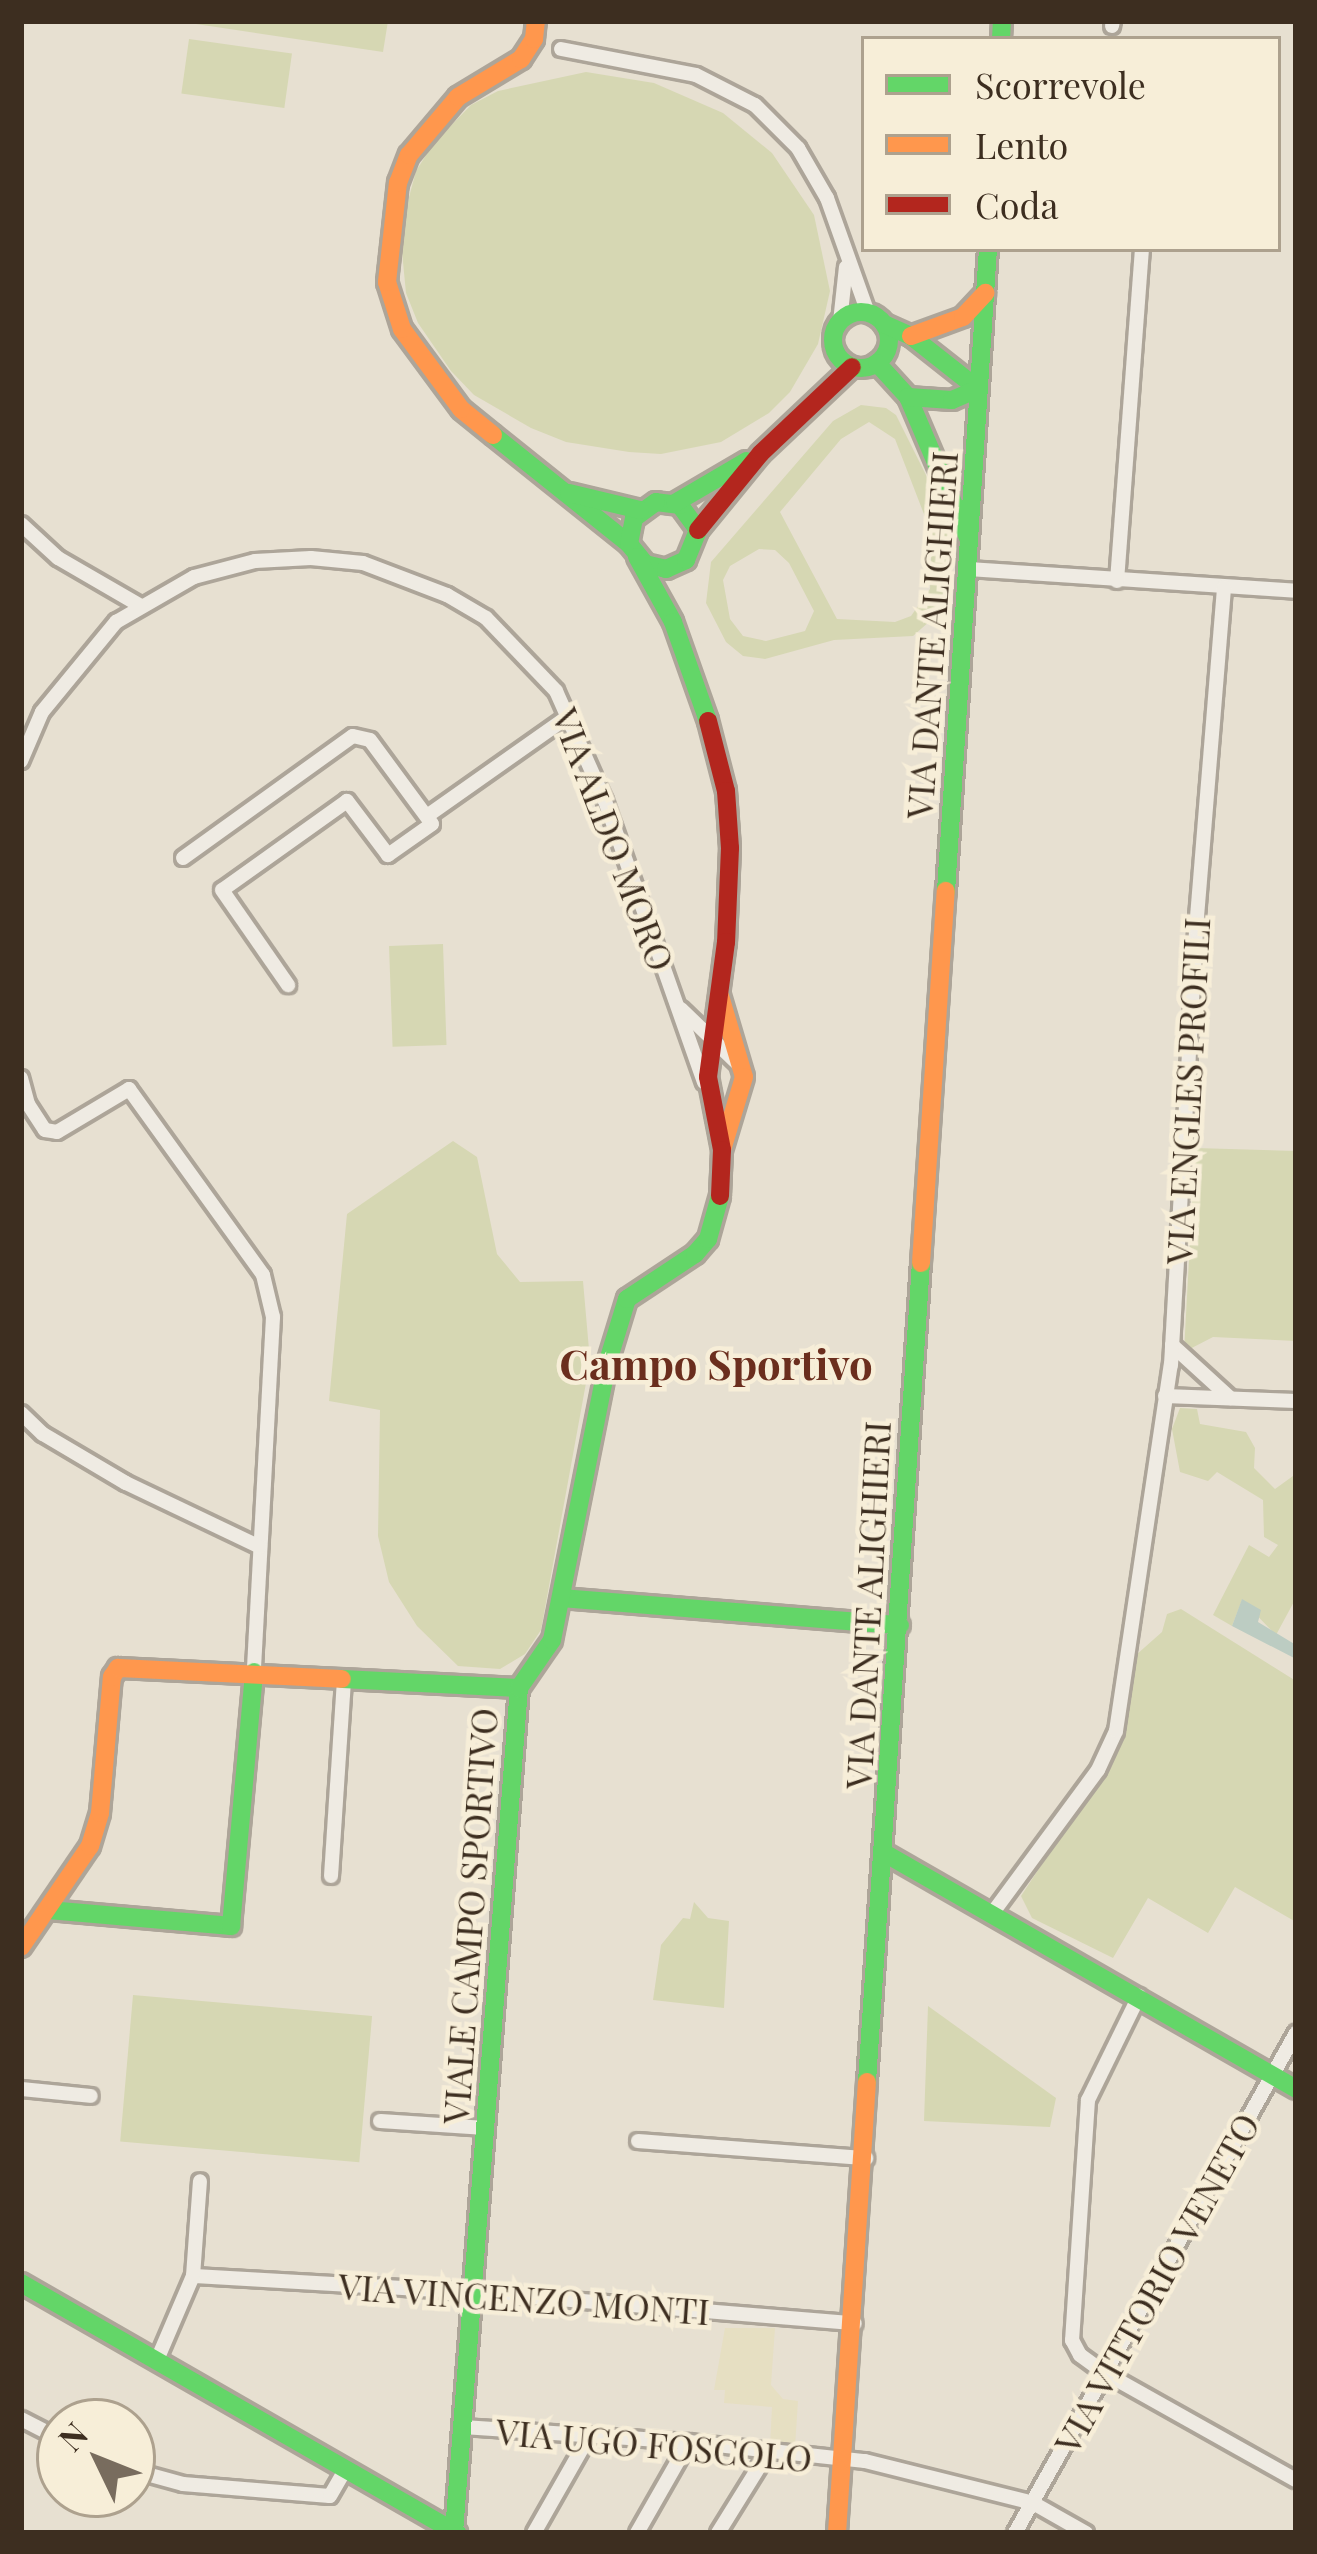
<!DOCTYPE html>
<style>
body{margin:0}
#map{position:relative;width:1317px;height:2554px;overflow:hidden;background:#e7e0d1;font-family:"Playfair Display",serif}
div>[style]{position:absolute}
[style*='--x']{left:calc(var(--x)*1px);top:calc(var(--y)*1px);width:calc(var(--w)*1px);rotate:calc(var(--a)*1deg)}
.farmland>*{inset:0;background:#e6dfc2}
.green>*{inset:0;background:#d6d7b3;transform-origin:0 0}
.water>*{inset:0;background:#bcccc2}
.roads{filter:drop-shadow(3px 0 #ada599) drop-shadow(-3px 0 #ada599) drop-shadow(0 3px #ada599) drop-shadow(0 -3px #ada599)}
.street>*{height:14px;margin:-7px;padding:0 7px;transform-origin:7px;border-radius:7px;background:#efebe3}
.fast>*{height:18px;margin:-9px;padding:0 9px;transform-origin:9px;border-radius:9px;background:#63d668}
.fast>.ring{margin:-9px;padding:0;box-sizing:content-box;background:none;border:18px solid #63d668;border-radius:50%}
.slow>*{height:18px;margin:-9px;padding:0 9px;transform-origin:9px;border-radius:9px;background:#ff974d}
.jam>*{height:18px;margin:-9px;padding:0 9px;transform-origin:9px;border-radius:9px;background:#b3261e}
span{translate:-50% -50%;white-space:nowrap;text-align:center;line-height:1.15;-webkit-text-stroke:9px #f7eed8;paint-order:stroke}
.street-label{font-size:36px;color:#3d2e20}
.quarter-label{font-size:42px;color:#6b2e1e;font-weight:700}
.frame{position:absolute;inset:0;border:24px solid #3d2e20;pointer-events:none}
.legend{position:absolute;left:861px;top:36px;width:420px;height:216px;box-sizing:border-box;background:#f7eed8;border:3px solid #ada18e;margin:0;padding:15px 21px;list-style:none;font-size:36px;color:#3d2e20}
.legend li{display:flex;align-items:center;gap:24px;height:60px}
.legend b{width:60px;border:3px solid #ada18e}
.north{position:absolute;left:36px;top:2398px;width:120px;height:120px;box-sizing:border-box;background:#f7eed8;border:3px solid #ada18e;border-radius:50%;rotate:313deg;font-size:33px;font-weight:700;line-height:48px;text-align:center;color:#3d2e20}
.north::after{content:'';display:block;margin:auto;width:42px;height:54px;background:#786c5e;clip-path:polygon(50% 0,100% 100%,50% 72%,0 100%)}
</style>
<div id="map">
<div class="farmland">
<i style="clip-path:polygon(725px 2328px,775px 2328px,771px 2385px,783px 2399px,798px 2401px,795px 2447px,770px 2446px,772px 2407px,724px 2403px,725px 2390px,714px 2390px)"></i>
</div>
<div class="green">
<i style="clip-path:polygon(176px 21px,388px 21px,383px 52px)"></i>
<i style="left:189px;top:39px;width:104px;height:55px;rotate:8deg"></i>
<i style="clip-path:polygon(586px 72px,654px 83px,723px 113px,772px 153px,814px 215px,830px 291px,818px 344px,790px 392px,769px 413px,721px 442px,661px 454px,629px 452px,566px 442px,531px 428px,474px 395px,451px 371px,418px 323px,406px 293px,400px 231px,416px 171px,433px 144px,471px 105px,498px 91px)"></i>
<i style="clip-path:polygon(evenodd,861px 405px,886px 408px,896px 415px,942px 507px,952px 551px,939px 613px,913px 636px,834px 640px,765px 659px,743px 656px,726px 642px,706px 603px,711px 562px,833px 421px,861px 405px,869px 422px,895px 439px,932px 535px,930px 589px,911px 616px,895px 622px,837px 619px,780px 512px,841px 439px,869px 422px,861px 405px,759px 549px,775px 550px,789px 563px,814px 611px,805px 631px,766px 641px,743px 636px,730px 619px,723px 580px,730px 566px,759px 549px)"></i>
<i style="left:443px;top:944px;width:101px;height:54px;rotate:88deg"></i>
<i style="clip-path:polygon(453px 1141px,477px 1157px,497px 1254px,520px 1282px,583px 1281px,590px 1361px,541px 1630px,525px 1654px,500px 1669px,458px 1666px,417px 1626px,389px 1582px,378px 1536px,380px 1410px,329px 1401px,347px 1214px)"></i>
<i style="clip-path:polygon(1195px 1148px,1296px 1151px,1296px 1341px,1213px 1337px,1184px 1352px)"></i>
<i style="clip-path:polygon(1180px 1408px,1197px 1409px,1200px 1424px,1246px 1432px,1255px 1448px,1254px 1468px,1275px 1489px,1293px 1476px,1296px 1439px,1296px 1598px,1276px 1635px,1242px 1600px,1232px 1626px,1213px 1615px,1249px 1545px,1269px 1557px,1278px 1545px,1264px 1537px,1263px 1500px,1217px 1472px,1208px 1481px,1180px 1472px,1172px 1429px)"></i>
<i style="clip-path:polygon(1181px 1609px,1296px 1681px,1296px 1922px,1235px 1887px,1208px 1933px,1148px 1898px,1113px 1958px,1032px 1918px,1021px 1896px,1120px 1746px,1136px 1655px,1162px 1632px,1167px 1614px)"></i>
<i style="clip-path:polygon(694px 1902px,708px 1918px,729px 1921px,724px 2008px,653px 2000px,661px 1945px,683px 1918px,690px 1919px)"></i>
<i style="left:133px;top:1995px;width:240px;height:147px;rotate:5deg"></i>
<i style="clip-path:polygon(928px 2006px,1056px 2098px,1050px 2127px,924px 2121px)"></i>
</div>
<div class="water">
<i style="clip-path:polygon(1242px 1599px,1261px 1610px,1258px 1622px,1296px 1645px,1296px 1659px,1232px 1626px)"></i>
</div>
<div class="roads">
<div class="street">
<i style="--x:1112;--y:26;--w:5;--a:-79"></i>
<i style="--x:561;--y:49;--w:137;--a:10.9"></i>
<i style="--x:696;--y:75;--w:66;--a:27"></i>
<i style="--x:755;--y:105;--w:61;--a:45"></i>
<i style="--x:798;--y:148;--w:58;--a:59.9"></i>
<i style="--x:827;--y:198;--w:122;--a:70.4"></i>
<i style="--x:840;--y:322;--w:55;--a:-83.8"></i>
<i style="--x:21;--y:524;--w:50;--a:42.6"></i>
<i style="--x:58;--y:558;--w:94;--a:30.1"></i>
<i style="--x:968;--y:569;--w:329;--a:3.8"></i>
<i style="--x:1117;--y:581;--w:333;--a:-85.7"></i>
<i style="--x:21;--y:761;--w:53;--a:-66.8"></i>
<i style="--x:42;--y:712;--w:117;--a:-50.6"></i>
<i style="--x:116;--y:622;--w:90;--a:-30"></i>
<i style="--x:194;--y:577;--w:63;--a:-14.7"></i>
<i style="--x:255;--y:561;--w:56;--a:-3.1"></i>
<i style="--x:311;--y:558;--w:52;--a:5.5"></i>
<i style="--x:363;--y:563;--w:90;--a:20.9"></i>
<i style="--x:447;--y:595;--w:45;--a:30.5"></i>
<i style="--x:486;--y:618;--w:101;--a:46.2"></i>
<i style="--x:556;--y:691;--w:120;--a:66"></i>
<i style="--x:605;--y:801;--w:298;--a:70.6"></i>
<i style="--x:427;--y:816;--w:174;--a:-35.2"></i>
<i style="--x:183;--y:858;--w:209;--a:-35.7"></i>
<i style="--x:353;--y:736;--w:17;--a:13"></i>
<i style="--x:370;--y:740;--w:104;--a:53.6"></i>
<i style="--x:432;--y:824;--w:54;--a:144.8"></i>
<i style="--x:388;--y:855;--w:68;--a:-127.2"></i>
<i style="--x:347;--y:801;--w:153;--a:144.5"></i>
<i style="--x:222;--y:890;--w:116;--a:55.2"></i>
<i style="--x:681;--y:1009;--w:81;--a:44"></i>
<i style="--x:21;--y:1078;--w:27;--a:75"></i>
<i style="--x:28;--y:1104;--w:31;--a:57"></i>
<i style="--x:45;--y:1130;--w:12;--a:9"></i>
<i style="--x:57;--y:1132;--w:84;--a:-30.8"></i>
<i style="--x:129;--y:1089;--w:229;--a:54.2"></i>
<i style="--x:263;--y:1275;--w:43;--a:76.6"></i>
<i style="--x:273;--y:1317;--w:356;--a:93.1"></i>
<i style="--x:1172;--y:1345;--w:79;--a:42.4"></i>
<i style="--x:1165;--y:1396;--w:131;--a:2.2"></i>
<i style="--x:21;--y:1413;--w:30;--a:44"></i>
<i style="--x:43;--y:1434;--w:96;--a:30.6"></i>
<i style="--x:126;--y:1483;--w:148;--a:25.5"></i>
<i style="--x:331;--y:1876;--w:198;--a:-86.2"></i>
<i style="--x:994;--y:1911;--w:175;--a:-53.6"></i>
<i style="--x:1098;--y:1770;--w:43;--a:-65.2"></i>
<i style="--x:1116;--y:1731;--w:370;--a:-81.5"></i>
<i style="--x:1171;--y:1365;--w:437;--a:-86.7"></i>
<i style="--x:1196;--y:929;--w:343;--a:-85.3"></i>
<i style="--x:1139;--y:1996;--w:116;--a:116.1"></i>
<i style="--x:1088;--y:2100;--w:241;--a:93.8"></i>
<i style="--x:1072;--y:2340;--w:17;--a:62"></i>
<i style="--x:1080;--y:2355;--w:31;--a:36"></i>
<i style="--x:1105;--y:2373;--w:219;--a:29.3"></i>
<i style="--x:21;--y:2089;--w:70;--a:5.7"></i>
<i style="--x:380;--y:2121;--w:106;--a:3.8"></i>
<i style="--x:638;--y:2141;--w:229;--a:4.3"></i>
<i style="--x:193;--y:2276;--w:281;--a:3.3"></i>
<i style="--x:474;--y:2292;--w:382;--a:4.7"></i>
<i style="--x:157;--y:2360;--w:91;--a:-66.8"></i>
<i style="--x:193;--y:2276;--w:95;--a:-85.8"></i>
<i style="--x:21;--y:2419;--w:44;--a:27.1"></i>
<i style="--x:463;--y:2427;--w:226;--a:3.8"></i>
<i style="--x:689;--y:2442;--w:177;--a:6.2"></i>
<i style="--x:865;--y:2461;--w:173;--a:14"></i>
<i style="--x:1033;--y:2503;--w:61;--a:29.5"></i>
<i style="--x:132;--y:2470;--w:53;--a:15.4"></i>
<i style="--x:183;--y:2484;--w:147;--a:4.7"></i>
<i style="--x:330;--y:2496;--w:30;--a:-60"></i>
<i style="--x:534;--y:2533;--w:109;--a:-60.4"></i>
<i style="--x:637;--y:2533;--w:105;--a:-60.3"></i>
<i style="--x:718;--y:2533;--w:93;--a:-58.2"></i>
<i style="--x:1015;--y:2533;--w:574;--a:-60.66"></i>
</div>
<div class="fast">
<i style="--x:1001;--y:39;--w:18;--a:-87"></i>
<i class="ring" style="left:833px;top:312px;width:38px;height:38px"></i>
<i style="--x:884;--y:324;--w:30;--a:24"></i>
<i style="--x:911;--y:336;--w:85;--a:38.3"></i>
<i style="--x:877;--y:363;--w:46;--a:47.6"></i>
<i style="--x:908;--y:397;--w:153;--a:66.9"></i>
<i style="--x:908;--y:397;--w:44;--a:3.9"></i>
<i style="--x:952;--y:400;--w:28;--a:-23"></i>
<i style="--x:493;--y:435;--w:174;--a:38.7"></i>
<i style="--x:629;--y:544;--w:26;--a:51"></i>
<i style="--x:645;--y:564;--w:22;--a:13"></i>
<i style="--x:666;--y:569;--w:22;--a:-24"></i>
<i style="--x:686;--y:560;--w:32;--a:-68"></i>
<i style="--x:698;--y:530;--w:31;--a:-126"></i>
<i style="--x:680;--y:505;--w:24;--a:-173"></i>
<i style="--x:656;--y:502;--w:27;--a:144"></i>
<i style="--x:634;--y:518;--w:26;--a:101"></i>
<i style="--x:569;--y:493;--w:73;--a:13.5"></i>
<i style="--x:675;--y:503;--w:83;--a:-30.3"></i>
<i style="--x:637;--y:557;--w:74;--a:61"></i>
<i style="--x:673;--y:622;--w:105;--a:70.5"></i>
<i style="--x:946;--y:891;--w:643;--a:-86.26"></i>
<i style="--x:561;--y:1598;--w:340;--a:4.6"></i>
<i style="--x:342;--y:1679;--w:177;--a:2.9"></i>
<i style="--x:886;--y:1854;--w:473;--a:29.8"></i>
<i style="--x:49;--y:1910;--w:183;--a:5"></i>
<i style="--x:231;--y:1926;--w:255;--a:-84.8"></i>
<i style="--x:867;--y:2082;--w:821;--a:-86.23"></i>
<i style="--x:21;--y:2283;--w:503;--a:29.83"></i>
<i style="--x:454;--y:2532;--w:846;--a:-85.6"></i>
<i style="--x:519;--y:1688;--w:58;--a:-55.5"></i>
<i style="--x:552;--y:1640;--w:285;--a:-78.7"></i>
<i style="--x:608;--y:1361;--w:65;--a:-73"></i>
<i style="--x:627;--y:1299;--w:82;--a:-33.5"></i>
<i style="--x:695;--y:1254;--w:20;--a:-49"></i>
<i style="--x:708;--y:1239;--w:45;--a:-74.4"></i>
</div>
<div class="slow">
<i style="--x:911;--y:336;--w:55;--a:-20.1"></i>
<i style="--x:963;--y:317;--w:33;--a:-47"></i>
<i style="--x:493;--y:435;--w:41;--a:-140.9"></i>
<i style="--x:461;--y:409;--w:99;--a:-126.4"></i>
<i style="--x:402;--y:329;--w:49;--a:-107.7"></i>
<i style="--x:387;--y:282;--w:100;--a:-83.7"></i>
<i style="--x:398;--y:183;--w:30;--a:-69"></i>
<i style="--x:409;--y:155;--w:76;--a:-49.8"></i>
<i style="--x:458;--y:97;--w:74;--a:-31.1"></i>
<i style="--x:521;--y:59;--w:24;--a:-57"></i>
<i style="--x:534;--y:39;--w:18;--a:-84"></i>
<i style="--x:720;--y:996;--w:84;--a:73.5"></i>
<i style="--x:744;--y:1077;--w:76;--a:106.8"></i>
<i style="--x:921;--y:1263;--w:373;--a:-86.2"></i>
<i style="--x:21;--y:1947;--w:122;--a:-55.7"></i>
<i style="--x:90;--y:1846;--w:34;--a:-73"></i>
<i style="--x:100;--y:1813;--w:137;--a:-85"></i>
<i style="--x:112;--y:1677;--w:11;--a:-56"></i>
<i style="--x:118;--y:1668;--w:224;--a:2.8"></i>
<i style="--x:837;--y:2533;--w:452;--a:-86.2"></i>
</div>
<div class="jam">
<i style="--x:698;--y:530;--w:99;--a:-50.7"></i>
<i style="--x:761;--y:453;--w:125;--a:-43.4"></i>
<i style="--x:708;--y:721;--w:72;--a:75.6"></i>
<i style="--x:726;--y:791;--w:57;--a:86"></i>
<i style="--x:730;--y:848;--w:94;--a:92.4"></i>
<i style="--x:726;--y:942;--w:136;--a:97.6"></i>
<i style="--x:708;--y:1077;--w:74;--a:79.1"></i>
<i style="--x:722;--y:1150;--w:46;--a:92.5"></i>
</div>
</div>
<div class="street-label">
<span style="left:931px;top:635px;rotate:-86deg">VIA DANTE ALIGHIERI</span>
<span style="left:614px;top:839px;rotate:69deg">VIA ALDO MORO</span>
<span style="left:1187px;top:1091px;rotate:-87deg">VIA ENGLES PROFILI</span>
<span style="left:867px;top:1605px;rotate:-87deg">VIA DANTE ALIGHIERI</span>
<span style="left:469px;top:1916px;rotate:-86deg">VIALE CAMPO SPORTIVO</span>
<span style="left:1156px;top:2283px;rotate:-61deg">VIA VITTORIO VENETO</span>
<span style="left:524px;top:2298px;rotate:4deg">VIA VINCENZO MONTI</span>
<span style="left:654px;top:2444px;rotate:5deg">VIA UGO FOSCOLO</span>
</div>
<div class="quarter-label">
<span style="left:716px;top:1363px">Campo Sportivo</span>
</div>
<div class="frame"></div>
<ul class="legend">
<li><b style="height:15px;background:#63d668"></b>Scorrevole</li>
<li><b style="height:15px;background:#ff974d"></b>Lento</li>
<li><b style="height:15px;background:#b3261e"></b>Coda</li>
</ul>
<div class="north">N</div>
</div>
